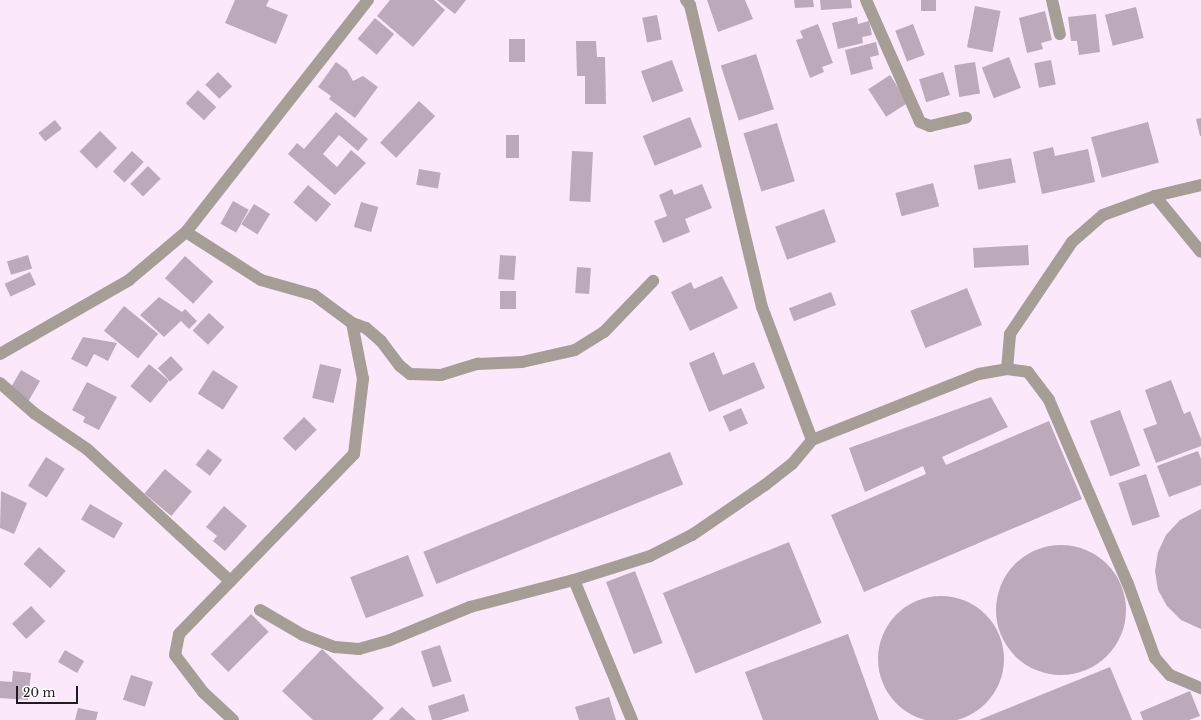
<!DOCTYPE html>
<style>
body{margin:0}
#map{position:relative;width:1201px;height:720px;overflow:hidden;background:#fbe8fa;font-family:"Libre Baskerville",serif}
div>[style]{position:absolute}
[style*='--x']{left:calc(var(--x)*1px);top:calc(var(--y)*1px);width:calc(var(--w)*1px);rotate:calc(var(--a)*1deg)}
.building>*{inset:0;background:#bca9ba;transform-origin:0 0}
.round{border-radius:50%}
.minor>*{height:12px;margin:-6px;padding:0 6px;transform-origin:6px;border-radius:6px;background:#a69d96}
span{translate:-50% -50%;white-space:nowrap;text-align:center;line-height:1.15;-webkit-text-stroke:3.5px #fff;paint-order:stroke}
.scale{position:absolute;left:16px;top:686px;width:62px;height:18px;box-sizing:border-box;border:2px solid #211a20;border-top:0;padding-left:5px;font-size:12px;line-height:14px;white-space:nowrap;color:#211a20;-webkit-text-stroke:3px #fff;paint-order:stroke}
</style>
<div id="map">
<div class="building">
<i style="clip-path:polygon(235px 0,269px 0,266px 6px,288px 15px,276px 44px,225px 23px)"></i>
<i style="clip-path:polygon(390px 0,434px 0,445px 10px,413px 47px,377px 16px)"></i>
<i style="clip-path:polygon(437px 0,466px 0,455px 14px)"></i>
<i style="clip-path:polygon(707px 0,745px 0,753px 19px,718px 32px)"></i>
<i style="clip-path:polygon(794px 0,813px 0,814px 7px,795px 8px)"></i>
<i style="clip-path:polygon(820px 0,851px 0,852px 8px,821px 10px)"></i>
<i style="left:921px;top:0;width:15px;height:11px"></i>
<i style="left:975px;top:6px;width:26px;height:42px;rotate:11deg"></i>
<i style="left:1136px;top:7px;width:32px;height:32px;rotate:76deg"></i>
<i style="clip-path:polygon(1045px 11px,1052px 40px,1041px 43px,1043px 49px,1027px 53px,1019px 18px)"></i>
<i style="clip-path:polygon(1096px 14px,1100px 52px,1079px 55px,1077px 41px,1071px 41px,1068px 17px)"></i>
<i style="left:657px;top:15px;width:25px;height:15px;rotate:79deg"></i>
<i style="clip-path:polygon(857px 17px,858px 24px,869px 21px,872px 35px,862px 37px,863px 43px,838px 49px,832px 23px)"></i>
<i style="left:375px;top:18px;width:25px;height:27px;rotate:40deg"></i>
<i style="clip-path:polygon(818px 24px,833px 63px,822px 67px,824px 72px,810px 78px,796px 40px,803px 38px,800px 31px)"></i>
<i style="left:913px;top:24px;width:33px;height:19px;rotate:69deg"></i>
<i style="left:509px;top:39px;width:16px;height:23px"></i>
<i style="clip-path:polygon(576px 41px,596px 41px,597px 57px,605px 57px,606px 104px,585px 104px,585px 76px,577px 76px)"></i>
<i style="clip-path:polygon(876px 42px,879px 55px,870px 57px,873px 69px,851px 75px,845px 50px)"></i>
<i style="left:756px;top:54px;width:58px;height:37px;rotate:72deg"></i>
<i style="left:1009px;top:57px;width:33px;height:29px;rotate:69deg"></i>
<i style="left:672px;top:60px;width:33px;height:33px;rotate:70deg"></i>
<i style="left:1051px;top:60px;width:25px;height:17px;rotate:79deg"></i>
<i style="clip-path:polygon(336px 62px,347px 70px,353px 81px,363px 76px,378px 87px,355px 118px,329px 99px,331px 96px,318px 87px)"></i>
<i style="left:975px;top:62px;width:32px;height:21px;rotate:81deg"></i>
<i style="left:218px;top:72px;width:20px;height:18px;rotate:45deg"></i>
<i style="left:943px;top:72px;width:24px;height:25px;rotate:73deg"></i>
<i style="left:890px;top:75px;width:33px;height:26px;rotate:57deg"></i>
<i style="left:198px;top:90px;width:25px;height:18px;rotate:43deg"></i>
<i style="left:419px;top:101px;width:22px;height:57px;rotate:43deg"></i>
<i style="clip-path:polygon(336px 112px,368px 139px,358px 151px,339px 135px,323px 154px,337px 167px,351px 150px,366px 163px,335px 195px,288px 154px,297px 143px,304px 149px)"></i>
<i style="left:690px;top:117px;width:32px;height:51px;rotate:68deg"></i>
<i style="clip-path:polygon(1201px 118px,1201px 136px,1200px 136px,1196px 119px)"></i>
<i style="left:55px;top:120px;width:11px;height:21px;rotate:52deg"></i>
<i style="left:1148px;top:122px;width:42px;height:59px;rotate:75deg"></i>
<i style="left:777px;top:123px;width:61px;height:35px;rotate:73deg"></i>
<i style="left:100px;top:131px;width:24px;height:29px;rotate:45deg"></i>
<i style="left:506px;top:135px;width:13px;height:23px"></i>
<i style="clip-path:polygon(1053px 147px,1055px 156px,1088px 149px,1095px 182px,1042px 194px,1033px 152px)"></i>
<i style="left:132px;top:151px;width:16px;height:28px;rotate:43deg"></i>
<i style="left:572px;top:151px;width:21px;height:50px;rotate:3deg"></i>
<i style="left:1011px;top:158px;width:25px;height:38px;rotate:79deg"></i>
<i style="left:148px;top:166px;width:18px;height:25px;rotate:45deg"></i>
<i style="left:419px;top:169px;width:22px;height:16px;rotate:10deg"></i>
<i style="left:933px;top:183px;width:24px;height:39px;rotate:75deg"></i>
<i style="clip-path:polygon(702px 184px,712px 208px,685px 219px,690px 232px,663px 243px,654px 221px,667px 216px,659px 195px,672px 189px,674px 195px)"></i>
<i style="left:308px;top:185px;width:30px;height:23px;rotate:40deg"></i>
<i style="left:233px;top:201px;width:18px;height:26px;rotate:29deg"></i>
<i style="left:361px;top:202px;width:18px;height:26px;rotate:16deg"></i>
<i style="left:254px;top:204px;width:19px;height:24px;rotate:32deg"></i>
<i style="left:824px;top:209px;width:35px;height:52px;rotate:70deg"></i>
<i style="left:1028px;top:245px;width:20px;height:55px;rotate:87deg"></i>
<i style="left:28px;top:255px;width:14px;height:22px;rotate:73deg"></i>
<i style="left:500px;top:255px;width:16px;height:24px;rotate:4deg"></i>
<i style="left:185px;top:256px;width:38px;height:30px;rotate:42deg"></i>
<i style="left:577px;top:267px;width:14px;height:26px;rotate:4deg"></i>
<i style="left:30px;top:272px;width:14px;height:28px;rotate:65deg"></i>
<i style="clip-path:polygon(722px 276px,738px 308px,690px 331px,671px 292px,691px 282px,694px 289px)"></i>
<i style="left:967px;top:288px;width:40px;height:61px;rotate:68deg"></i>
<i style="left:500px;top:291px;width:16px;height:18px"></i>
<i style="left:831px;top:292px;width:14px;height:45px;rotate:69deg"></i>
<i style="clip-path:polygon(159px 297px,182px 312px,185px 309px,197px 321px,189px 329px,181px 321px,164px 337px,140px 315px)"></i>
<i style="left:124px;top:306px;width:44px;height:32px;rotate:39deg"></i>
<i style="left:209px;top:313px;width:21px;height:24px;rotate:43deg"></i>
<i style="clip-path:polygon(83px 337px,117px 343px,108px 361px,94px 354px,87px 367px,71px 359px)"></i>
<i style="clip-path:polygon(714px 352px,723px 375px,754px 362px,765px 388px,709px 412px,689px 363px)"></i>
<i style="left:171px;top:356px;width:18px;height:18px;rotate:47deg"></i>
<i style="left:149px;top:364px;width:26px;height:29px;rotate:40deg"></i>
<i style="left:320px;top:364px;width:22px;height:35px;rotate:13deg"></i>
<i style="left:21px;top:370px;width:22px;height:24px;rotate:30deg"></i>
<i style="left:213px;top:370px;width:30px;height:28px;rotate:33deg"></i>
<i style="clip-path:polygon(1171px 380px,1184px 414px,1190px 411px,1201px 439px,1201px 446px,1156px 463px,1143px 429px,1157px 424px,1145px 390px)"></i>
<i style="clip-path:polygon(87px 382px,117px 397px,99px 430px,83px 422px,85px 417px,72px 410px)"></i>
<i style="clip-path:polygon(991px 397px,1008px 427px,942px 457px,946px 465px,1049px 421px,1082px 499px,864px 592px,831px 515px,926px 474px,923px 466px,865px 492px,849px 448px)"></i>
<i style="left:741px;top:408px;width:17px;height:20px;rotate:66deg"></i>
<i style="left:1120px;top:410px;width:59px;height:32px;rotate:70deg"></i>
<i style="left:304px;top:417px;width:18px;height:30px;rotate:45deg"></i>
<i style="left:208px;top:449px;width:18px;height:20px;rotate:38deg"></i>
<i style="clip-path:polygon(1198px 451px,1201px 459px,1201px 485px,1169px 497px,1157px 466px)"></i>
<i style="left:670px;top:452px;width:35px;height:266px;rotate:68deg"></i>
<i style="left:46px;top:457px;width:22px;height:34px;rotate:32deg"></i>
<i style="left:165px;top:469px;width:35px;height:32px;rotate:40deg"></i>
<i style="left:1146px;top:474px;width:45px;height:29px;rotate:72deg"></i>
<i style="clip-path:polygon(1px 491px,27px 503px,14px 534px,0 528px)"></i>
<i style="left:90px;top:504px;width:38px;height:18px;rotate:30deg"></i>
<i style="clip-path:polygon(224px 506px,247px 526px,225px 551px,213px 541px,217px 536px,206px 527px)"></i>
<i style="clip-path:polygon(1201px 509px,1201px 629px,1181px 620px,1167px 606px,1158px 590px,1155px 571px,1158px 552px,1166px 535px,1180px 520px)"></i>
<i style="left:789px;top:542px;width:87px;height:136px;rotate:68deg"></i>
<i class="round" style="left:996px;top:545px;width:130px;height:130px"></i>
<i style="left:39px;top:547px;width:36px;height:23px;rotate:42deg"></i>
<i style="left:408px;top:555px;width:44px;height:62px;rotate:69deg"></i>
<i style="left:635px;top:571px;width:77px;height:31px;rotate:69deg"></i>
<i class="round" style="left:878px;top:596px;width:126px;height:126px"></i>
<i style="left:31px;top:606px;width:21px;height:26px;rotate:47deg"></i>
<i style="left:251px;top:614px;width:25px;height:57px;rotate:45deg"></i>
<i style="clip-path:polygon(848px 634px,879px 720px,763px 720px,745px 672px)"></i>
<i style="left:440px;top:645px;width:38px;height:20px;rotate:72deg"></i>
<i style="clip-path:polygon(322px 649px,384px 708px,372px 720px,313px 720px,282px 691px)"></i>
<i style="left:65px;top:650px;width:22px;height:14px;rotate:30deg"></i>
<i style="clip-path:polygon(1110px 667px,1132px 720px,979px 720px)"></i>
<i style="clip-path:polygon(13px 671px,31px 673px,28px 700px,0 698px,0 681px,12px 682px)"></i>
<i style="left:131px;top:675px;width:23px;height:26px;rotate:18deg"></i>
<i style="clip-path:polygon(1190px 691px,1200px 716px,1189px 720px,1143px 720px,1140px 712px)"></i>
<i style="clip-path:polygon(464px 694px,469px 711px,441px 720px,432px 720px,428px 706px)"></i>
<i style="clip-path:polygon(609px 697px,616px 720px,579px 720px,575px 707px)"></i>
<i style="clip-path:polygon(402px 707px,416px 720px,389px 720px)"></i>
<i style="clip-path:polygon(78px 708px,98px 712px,96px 720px,75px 720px)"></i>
</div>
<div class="minor">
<i style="--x:686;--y:0;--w:6;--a:51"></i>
<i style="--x:690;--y:5;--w:310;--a:76.6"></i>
<i style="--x:762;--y:307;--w:142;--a:69.4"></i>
<i style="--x:866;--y:0;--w:133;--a:66.1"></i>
<i style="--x:920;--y:122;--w:11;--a:22"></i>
<i style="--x:930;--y:126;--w:37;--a:-13"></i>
<i style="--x:1052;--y:0;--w:35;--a:77"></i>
<i style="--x:1155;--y:196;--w:72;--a:50.6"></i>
<i style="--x:186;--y:232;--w:89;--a:32.6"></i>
<i style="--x:261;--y:280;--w:55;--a:15.8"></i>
<i style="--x:314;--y:295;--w:47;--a:36.4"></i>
<i style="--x:352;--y:323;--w:15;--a:20"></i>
<i style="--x:366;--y:328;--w:20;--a:41"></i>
<i style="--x:381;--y:341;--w:31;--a:53"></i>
<i style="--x:400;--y:366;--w:13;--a:39"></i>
<i style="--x:410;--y:374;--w:31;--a:2"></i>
<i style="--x:441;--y:375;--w:39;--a:-17"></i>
<i style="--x:478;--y:364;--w:44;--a:-2.6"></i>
<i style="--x:522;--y:362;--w:54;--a:-12.8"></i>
<i style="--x:575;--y:350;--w:34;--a:-32"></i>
<i style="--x:604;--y:332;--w:71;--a:-46.1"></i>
<i style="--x:0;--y:354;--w:149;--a:-29.8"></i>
<i style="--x:129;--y:280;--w:75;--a:-40.1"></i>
<i style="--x:186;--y:232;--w:295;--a:-51.9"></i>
<i style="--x:1007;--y:369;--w:35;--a:-85"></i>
<i style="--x:1010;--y:334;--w:111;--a:-56"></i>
<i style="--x:1072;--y:242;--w:41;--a:-41.1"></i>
<i style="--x:1103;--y:215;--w:55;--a:-20.1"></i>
<i style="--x:1155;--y:196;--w:47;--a:-13.4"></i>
<i style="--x:0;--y:383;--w:45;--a:41.4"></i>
<i style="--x:34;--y:413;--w:64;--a:34.2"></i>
<i style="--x:87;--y:449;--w:195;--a:42.7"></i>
<i style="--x:574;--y:580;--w:152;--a:67.5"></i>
<i style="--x:260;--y:610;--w:50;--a:30.2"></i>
<i style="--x:303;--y:635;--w:34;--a:21"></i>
<i style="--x:335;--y:647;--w:24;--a:5"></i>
<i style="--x:359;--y:649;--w:32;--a:-16"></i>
<i style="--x:390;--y:640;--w:87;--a:-22.4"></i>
<i style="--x:470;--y:607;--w:107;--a:-14.6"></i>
<i style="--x:574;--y:580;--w:80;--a:-17.5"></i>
<i style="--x:650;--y:556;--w:47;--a:-26.6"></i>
<i style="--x:692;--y:535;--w:88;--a:-34.4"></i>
<i style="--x:765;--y:485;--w:34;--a:-38"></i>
<i style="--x:792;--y:464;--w:31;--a:-50"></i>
<i style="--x:812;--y:440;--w:180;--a:-21.6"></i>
<i style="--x:979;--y:374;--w:28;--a:-10"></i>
<i style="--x:1007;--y:369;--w:21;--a:8"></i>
<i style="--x:1028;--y:372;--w:35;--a:53"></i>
<i style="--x:1049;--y:400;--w:200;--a:66.8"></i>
<i style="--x:1128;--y:584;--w:79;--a:70"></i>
<i style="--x:1155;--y:658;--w:23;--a:49"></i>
<i style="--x:1170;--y:675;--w:34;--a:23"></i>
<i style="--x:233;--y:720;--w:41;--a:-137"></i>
<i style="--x:203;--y:692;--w:46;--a:-127.1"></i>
<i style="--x:175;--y:655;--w:21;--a:-79"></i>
<i style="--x:179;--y:634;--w:251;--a:-45.8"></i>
<i style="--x:354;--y:454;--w:76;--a:-83.2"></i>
<i style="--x:363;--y:379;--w:57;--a:-101.1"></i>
</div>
<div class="scale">20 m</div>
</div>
